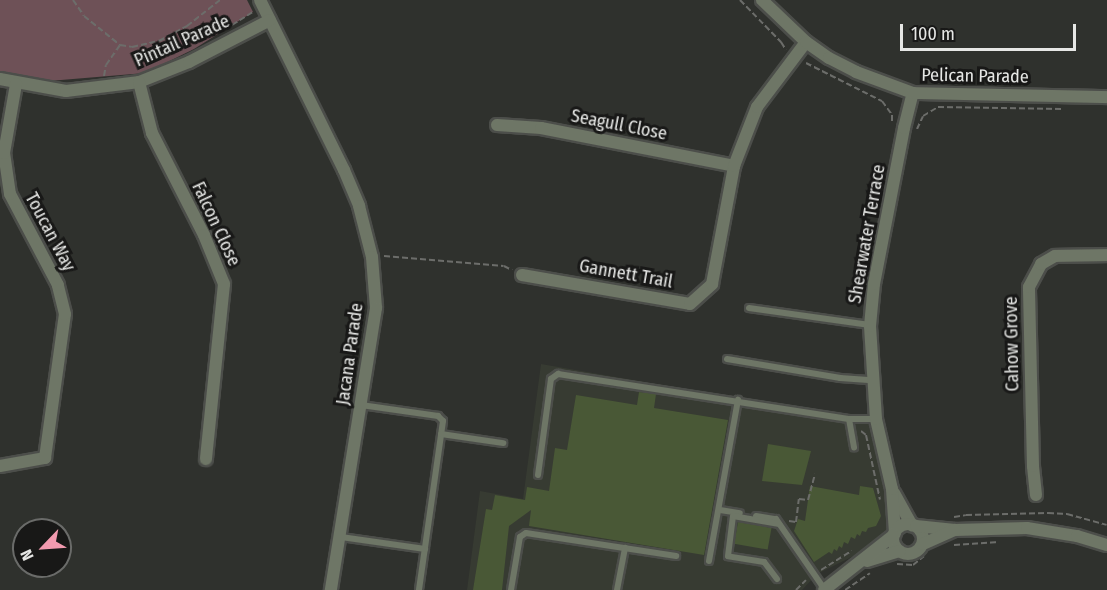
<!DOCTYPE html>
<style>
body{margin:0}
#map{position:relative;width:1107px;height:590px;overflow:hidden;background:#2f312d;font-family:"Fira Sans Condensed",sans-serif}
div>[style]{position:absolute}
[style*='--x']{left:calc(var(--x)*1px);top:calc(var(--y)*1px);width:calc(var(--w)*1px);rotate:calc(var(--a)*1deg)}
.built>*{inset:0;background:#373b32}
.green>*{inset:0;background:#6e5157}
.building>*{inset:0;background:#495836;transform-origin:0 0}
.path>*{height:2px;margin-top:-1px;transform-origin:0;background:repeating-linear-gradient(90deg,#6c6d6a 0 6px,transparent 0 9px)}
.roads{filter:drop-shadow(2px 0 #4c4e4a) drop-shadow(-2px 0 #4c4e4a) drop-shadow(0 2px #4c4e4a) drop-shadow(0 -2px #4c4e4a)}
.service>*{height:6px;margin:-3px;padding:0 3px;transform-origin:3px;border-radius:3px;background:#6e7666}
.minor>*{height:12px;margin:-6px;padding:0 6px;transform-origin:6px;border-radius:6px;background:#6e7666}
.tertiary>*{height:12px;margin:-6px;padding:0 6px;transform-origin:6px;border-radius:6px;background:#6e7666}
.tertiary>.ring{margin:-6px;padding:0;box-sizing:content-box;background:none;border:12px solid #6e7666;border-radius:50%}
span{translate:-50% -50%;white-space:nowrap;text-align:center;line-height:1.15;-webkit-text-stroke:6px #181817;paint-order:stroke}
.street-label{font-size:18px;color:#e6e7e5}
.north{position:absolute;left:12px;top:518px;width:60px;height:60px;box-sizing:border-box;background:#181817;border:2px solid #6a6b69;border-radius:50%;rotate:245deg;font-size:16px;font-weight:700;line-height:24px;text-align:center;color:#e6e7e5}
.north::after{content:'';display:block;margin:auto;width:21px;height:27px;background:#f29aaf;clip-path:polygon(50% 0,100% 100%,50% 72%,0 100%)}
.scale{position:absolute;left:900px;top:24px;width:176px;height:27px;box-sizing:border-box;border:3px solid #e6e7e5;border-top:0;padding-left:8px;font-size:18px;line-height:21px;white-space:nowrap;color:#e6e7e5;-webkit-text-stroke:4px #181817;paint-order:stroke}
</style>
<div id="map">
<div class="built">
<i style="clip-path:polygon(541px 364px,868px 421px,891px 520px,880px 543px,817px 574px,802px 590px,467px 590px,480px 491px,523px 499px)"></i>
</div>
<div class="green">
<i style="clip-path:polygon(0 0,247px 0,253px 12px,194px 49px,145px 73px,49px 81px,0 73px)"></i>
</div>
<div class="building">
<i style="clip-path:polygon(639px 392px,656px 394px,654px 408px,728px 420px,704px 555px,529px 526px,531px 510px,509px 526px,502px 590px,473px 590px,486px 509px,492px 510px,495px 495px,525px 500px,527px 487px,549px 491px,555px 448px,567px 450px,576px 395px,637px 405px)"></i>
<i style="clip-path:polygon(768px 444px,811px 451px,802px 485px,762px 481px)"></i>
<i style="clip-path:polygon(810px 486px,859px 495px,860px 486px,873px 488px,881px 516px,876px 526px,868px 528px,866px 532px,862px 531px,860px 536px,857px 534px,855px 539px,851px 537px,848px 544px,844px 542px,842px 548px,839px 546px,837px 551px,834px 549px,832px 554px,829px 552px,814px 562px,794px 531px,798px 519px,805px 521px)"></i>
<i style="left:738px;top:522px;width:34px;height:22px;rotate:10deg"></i>
</div>
<div class="path">
<i style="--x:73;--y:0;--w:19;--a:55"></i>
<i style="--x:84;--y:16;--w:46;--a:38.9"></i>
<i style="--x:120;--y:45;--w:12;--a:9"></i>
<i style="--x:132;--y:47;--w:28;--a:-13"></i>
<i style="--x:159;--y:41;--w:32;--a:-28"></i>
<i style="--x:187;--y:26;--w:42;--a:-38.2"></i>
<i style="--x:740;--y:0;--w:59;--a:45.7"></i>
<i style="--x:781;--y:42;--w:9;--a:58"></i>
<i style="--x:232;--y:25;--w:25;--a:-32"></i>
<i style="--x:806;--y:63;--w:85;--a:26.6"></i>
<i style="--x:882;--y:101;--w:17;--a:54"></i>
<i style="--x:892;--y:115;--w:9;--a:90"></i>
<i style="--x:104;--y:76;--w:11;--a:-80"></i>
<i style="--x:106;--y:65;--w:24;--a:-55"></i>
<i style="--x:917;--y:129;--w:14;--a:-65"></i>
<i style="--x:923;--y:116;--w:17;--a:-31"></i>
<i style="--x:938;--y:107;--w:124;--a:0.9"></i>
<i style="--x:384;--y:256;--w:120;--a:4.8"></i>
<i style="--x:504;--y:266;--w:9;--a:27"></i>
<i style="--x:861;--y:431;--w:6;--a:39"></i>
<i style="--x:866;--y:435;--w:66;--a:77.8"></i>
<i style="--x:954;--y:517;--w:12;--a:-9"></i>
<i style="--x:966;--y:515;--w:82;--a:-1.4"></i>
<i style="--x:1048;--y:513;--w:19;--a:3"></i>
<i style="--x:1067;--y:514;--w:41;--a:15.4"></i>
<i style="--x:789;--y:521;--w:7;--a:8"></i>
<i style="--x:796;--y:522;--w:23;--a:-83"></i>
<i style="--x:799;--y:499;--w:9;--a:6"></i>
<i style="--x:808;--y:500;--w:27;--a:-75"></i>
<i style="--x:954;--y:545;--w:45;--a:-3.8"></i>
<i style="--x:897;--y:564;--w:16;--a:4"></i>
<i style="--x:913;--y:565;--w:14;--a:-39"></i>
<i style="--x:821;--y:570;--w:36;--a:-32"></i>
<i style="--x:796;--y:590;--w:14;--a:-45"></i>
<i style="--x:845;--y:590;--w:30;--a:-34"></i>
</div>
<div class="roads">
<div class="service">
<i style="--x:749;--y:308;--w:122;--a:8"></i>
<i style="--x:727;--y:359;--w:115;--a:9.5"></i>
<i style="--x:840;--y:378;--w:32;--a:4"></i>
<i style="--x:361;--y:405;--w:78;--a:8.1"></i>
<i style="--x:438;--y:416;--w:7;--a:45"></i>
<i style="--x:443;--y:421;--w:171;--a:98.1"></i>
<i style="--x:849;--y:419;--w:29;--a:80"></i>
<i style="--x:441;--y:434;--w:63;--a:8.3"></i>
<i style="--x:538;--y:475;--w:97;--a:-82.3"></i>
<i style="--x:551;--y:379;--w:9;--a:-36"></i>
<i style="--x:558;--y:374;--w:294;--a:8.8"></i>
<i style="--x:849;--y:419;--w:27;--a:0"></i>
<i style="--x:720;--y:510;--w:20;--a:9"></i>
<i style="--x:756;--y:516;--w:20;--a:9"></i>
<i style="--x:776;--y:519;--w:86;--a:55.4"></i>
<i style="--x:341;--y:537;--w:85;--a:8.1"></i>
<i style="--x:709;--y:561;--w:164;--a:-79.8"></i>
<i style="--x:777;--y:579;--w:21;--a:-127"></i>
<i style="--x:764;--y:562;--w:36;--a:-171"></i>
<i style="--x:728;--y:556;--w:40;--a:-82.9"></i>
<i style="--x:733;--y:516;--w:47;--a:9.9"></i>
<i style="--x:511;--y:590;--w:54;--a:-80.4"></i>
<i style="--x:520;--y:537;--w:7;--a:-34"></i>
<i style="--x:526;--y:533;--w:152;--a:8.7"></i>
<i style="--x:617;--y:590;--w:43;--a:-79.2"></i>
</div>
<div class="minor">
<i style="--x:260;--y:0;--w:190;--a:63.7"></i>
<i style="--x:344;--y:170;--w:39;--a:67"></i>
<i style="--x:359;--y:206;--w:53;--a:75.7"></i>
<i style="--x:372;--y:257;--w:51;--a:85.5"></i>
<i style="--x:376;--y:308;--w:286;--a:99.1"></i>
<i style="--x:0;--y:79;--w:67;--a:10.3"></i>
<i style="--x:66;--y:91;--w:74;--a:-7"></i>
<i style="--x:139;--y:82;--w:54;--a:-21.8"></i>
<i style="--x:189;--y:62;--w:91;--a:-27.4"></i>
<i style="--x:139;--y:82;--w:53;--a:75.7"></i>
<i style="--x:152;--y:133;--w:114;--a:63"></i>
<i style="--x:204;--y:235;--w:53;--a:67.8"></i>
<i style="--x:224;--y:284;--w:176;--a:95.9"></i>
<i style="--x:497;--y:125;--w:44;--a:3.9"></i>
<i style="--x:541;--y:128;--w:197;--a:11.1"></i>
<i style="--x:522;--y:275;--w:170;--a:9.8"></i>
<i style="--x:690;--y:304;--w:30;--a:-42"></i>
<i style="--x:712;--y:284;--w:120;--a:-79.4"></i>
<i style="--x:734;--y:166;--w:63;--a:-68.7"></i>
<i style="--x:757;--y:107;--w:81;--a:-53"></i>
<i style="--x:0;--y:466;--w:46;--a:-10.1"></i>
<i style="--x:45;--y:458;--w:145;--a:-82.1"></i>
<i style="--x:65;--y:314;--w:30;--a:-104"></i>
<i style="--x:58;--y:285;--w:103;--a:-117.8"></i>
<i style="--x:10;--y:194;--w:41;--a:-98.3"></i>
<i style="--x:4;--y:153;--w:70;--a:-80.1"></i>
<i style="--x:894;--y:493;--w:37;--a:61"></i>
<i style="--x:1036;--y:495;--w:29;--a:-96"></i>
<i style="--x:1033;--y:466;--w:179;--a:-91.3"></i>
<i style="--x:1029;--y:287;--w:26;--a:-62"></i>
<i style="--x:1041;--y:264;--w:16;--a:-30"></i>
<i style="--x:1055;--y:256;--w:52;--a:-1.1"></i>
<i style="--x:895;--y:533;--w:44;--a:-93.9"></i>
<i style="--x:892;--y:489;--w:72;--a:-102.9"></i>
<i style="--x:876;--y:419;--w:93;--a:-93.7"></i>
<i style="--x:870;--y:326;--w:42;--a:-84.6"></i>
<i style="--x:874;--y:284;--w:159;--a:-79.1"></i>
<i style="--x:904;--y:128;--w:36;--a:-76"></i>
</div>
<div class="tertiary">
<i style="--x:762;--y:0;--w:61;--a:43.7"></i>
<i style="--x:806;--y:42;--w:28;--a:35"></i>
<i style="--x:829;--y:58;--w:30;--a:27"></i>
<i style="--x:856;--y:72;--w:61;--a:20.2"></i>
<i style="--x:913;--y:93;--w:194;--a:1.2"></i>
<i class="ring" style="left:893px;top:524px;width:18px;height:18px"></i>
<i style="--x:916;--y:526;--w:39;--a:6"></i>
<i style="--x:955;--y:530;--w:72;--a:-1.6"></i>
<i style="--x:1027;--y:528;--w:51;--a:9.1"></i>
<i style="--x:1077;--y:536;--w:31;--a:17"></i>
<i style="--x:923;--y:544;--w:35;--a:-24"></i>
<i style="--x:867;--y:561;--w:34;--a:-17"></i>
<i style="--x:824;--y:590;--w:89;--a:-38.2"></i>
</div>
</div>
<div class="street-label">
<span style="left:182px;top:41px;rotate:-24deg">Pintail Parade</span>
<span style="left:975px;top:76px;rotate:1deg">Pelican Parade</span>
<span style="left:619px;top:125px;rotate:11deg">Seagull Close</span>
<span style="left:216px;top:224px;rotate:65deg">Falcon Close</span>
<span style="left:50px;top:232px;rotate:62deg">Toucan Way</span>
<span style="left:867px;top:234px;rotate:-80deg">Shearwater Terrace</span>
<span style="left:626px;top:274px;rotate:10deg">Gannett Trail</span>
<span style="left:1012px;top:344px;rotate:-91deg">Cahow Grove</span>
<span style="left:350px;top:354px;rotate:-82deg">Jacana Parade</span>
</div>
<div class="north">N</div>
<div class="scale">100 m</div>
</div>
